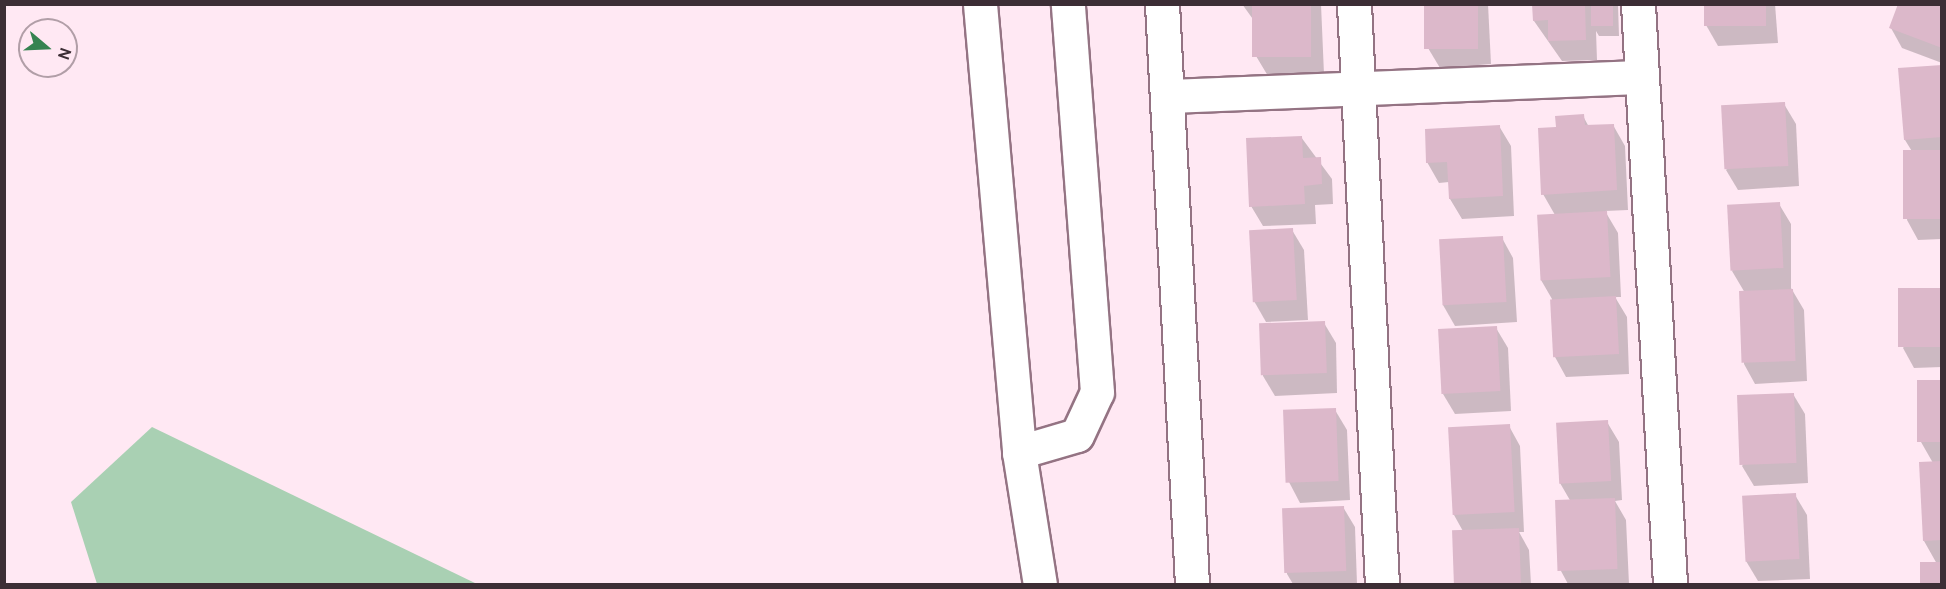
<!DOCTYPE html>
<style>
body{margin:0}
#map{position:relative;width:1946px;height:589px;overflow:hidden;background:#ffe8f3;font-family:Overpass,sans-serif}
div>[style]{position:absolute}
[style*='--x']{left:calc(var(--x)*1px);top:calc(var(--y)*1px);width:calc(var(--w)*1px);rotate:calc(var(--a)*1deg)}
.green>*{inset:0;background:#a9d0b3}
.shadow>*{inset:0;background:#0003}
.building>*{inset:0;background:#dcb8ca;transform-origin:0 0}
.roads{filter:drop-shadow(2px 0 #947383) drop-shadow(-2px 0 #947383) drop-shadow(0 2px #947383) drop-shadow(0 -2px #947383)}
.minor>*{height:33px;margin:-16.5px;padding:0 16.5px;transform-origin:16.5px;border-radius:16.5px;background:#fff}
span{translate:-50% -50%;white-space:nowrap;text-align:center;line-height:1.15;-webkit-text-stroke:6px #ffe8f3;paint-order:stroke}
.frame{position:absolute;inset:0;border:6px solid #3c2e35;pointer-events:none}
.north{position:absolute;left:18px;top:18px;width:60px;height:60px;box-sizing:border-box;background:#ffe8f3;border:2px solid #b19ea7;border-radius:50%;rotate:109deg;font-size:16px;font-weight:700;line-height:24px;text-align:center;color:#3c2e35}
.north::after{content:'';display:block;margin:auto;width:21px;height:27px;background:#368351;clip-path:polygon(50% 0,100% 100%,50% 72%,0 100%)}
</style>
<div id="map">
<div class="green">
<i style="clip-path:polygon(152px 427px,477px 584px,97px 584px,71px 502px)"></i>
</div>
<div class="shadow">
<i style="clip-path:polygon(1242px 4px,1321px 4px,1324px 74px,1268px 76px,1256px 56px,1255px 22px)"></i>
<i style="clip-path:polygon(1425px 4px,1488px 4px,1491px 64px,1440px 68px,1428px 48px)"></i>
<i style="clip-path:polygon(1533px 4px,1618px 4px,1619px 36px,1599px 36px,1596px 31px,1597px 60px,1562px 61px,1534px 21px)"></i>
<i style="clip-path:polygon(1705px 4px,1775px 4px,1778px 43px,1718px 46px,1706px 25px)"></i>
<i style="clip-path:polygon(1942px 4px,1942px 63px,1902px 48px,1891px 28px)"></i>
<i style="clip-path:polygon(1942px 66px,1942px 239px,1918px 240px,1907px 220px,1913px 153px,1905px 140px)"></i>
<i style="clip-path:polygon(1784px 104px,1796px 124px,1799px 186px,1738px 190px,1726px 170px)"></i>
<i style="clip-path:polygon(1583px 116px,1589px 127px,1613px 125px,1625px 146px,1628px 210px,1605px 211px,1618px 233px,1621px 297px,1615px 297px,1627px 317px,1629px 374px,1566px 377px,1555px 357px,1552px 299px,1541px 280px,1555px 215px,1543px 194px,1557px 129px)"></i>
<i style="clip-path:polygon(1499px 126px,1511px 146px,1514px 216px,1462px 219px,1450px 199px,1449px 182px,1439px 183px,1427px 162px)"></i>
<i style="clip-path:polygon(1301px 137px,1332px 179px,1333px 204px,1315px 205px,1316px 224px,1263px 226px,1251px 206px)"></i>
<i style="clip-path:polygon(1779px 204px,1791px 224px,1791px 288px,1804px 310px,1807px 381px,1755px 384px,1744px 364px,1745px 293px,1732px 271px)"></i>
<i style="clip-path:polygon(1292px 230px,1304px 250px,1308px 320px,1266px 322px,1254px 301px)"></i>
<i style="clip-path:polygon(1502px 238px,1513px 258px,1517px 322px,1455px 326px,1443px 305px)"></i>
<i style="clip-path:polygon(1942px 290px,1942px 367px,1914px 368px,1903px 348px)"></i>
<i style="clip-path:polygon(1324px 323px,1336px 343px,1337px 393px,1275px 396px,1263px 376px,1261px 326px)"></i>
<i style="clip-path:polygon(1496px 328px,1508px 348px,1511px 411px,1455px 414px,1443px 394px)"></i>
<i style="clip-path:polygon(1942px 381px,1942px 584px,1923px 584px,1922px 565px,1937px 564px,1924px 541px,1921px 463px,1933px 463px,1921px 442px)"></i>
<i style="clip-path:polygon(1793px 394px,1805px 414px,1808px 483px,1754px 486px,1742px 466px)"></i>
<i style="clip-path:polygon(1335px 410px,1347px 430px,1350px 500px,1300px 503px,1289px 482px)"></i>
<i style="clip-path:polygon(1607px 422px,1619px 442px,1622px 500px,1615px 501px,1626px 520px,1629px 584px,1568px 584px,1561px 571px,1571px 502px,1560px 483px)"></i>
<i style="clip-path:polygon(1509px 426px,1520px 446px,1524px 532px,1519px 532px,1529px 550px,1531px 584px,1456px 584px,1454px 534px,1464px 533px,1454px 515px,1450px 429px)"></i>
<i style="clip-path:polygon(1795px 495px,1807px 515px,1810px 579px,1758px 581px,1746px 561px)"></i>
<i style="clip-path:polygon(1343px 507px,1355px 527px,1357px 584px,1293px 584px,1287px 574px,1283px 510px)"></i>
</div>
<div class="building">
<i style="left:1252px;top:4px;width:59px;height:53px"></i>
<i style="left:1424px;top:4px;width:54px;height:45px"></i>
<i style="clip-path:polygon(1532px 4px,1585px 4px,1586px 40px,1548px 41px,1548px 20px,1533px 21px)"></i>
<i style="left:1704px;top:4px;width:62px;height:22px"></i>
<i style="clip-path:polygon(1898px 4px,1942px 4px,1942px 48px,1889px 28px)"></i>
<i style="left:1591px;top:5px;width:22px;height:21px"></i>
<i style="clip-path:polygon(1942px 65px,1942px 137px,1904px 140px,1898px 68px)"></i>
<i style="left:1785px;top:102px;width:64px;height:64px;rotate:87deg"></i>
<i style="clip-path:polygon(1584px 114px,1585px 125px,1614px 124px,1617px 190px,1541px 195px,1538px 128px,1556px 127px,1555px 116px)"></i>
<i style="clip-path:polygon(1500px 125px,1503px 196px,1449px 199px,1447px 162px,1426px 163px,1425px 129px)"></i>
<i style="clip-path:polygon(1302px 136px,1303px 158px,1321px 157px,1322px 184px,1304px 186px,1305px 204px,1249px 207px,1246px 138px)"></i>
<i style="left:1942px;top:150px;width:69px;height:39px;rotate:90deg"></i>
<i style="left:1780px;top:202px;width:66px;height:53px;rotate:87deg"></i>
<i style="left:1607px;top:211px;width:66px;height:70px;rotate:87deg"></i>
<i style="left:1293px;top:228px;width:72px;height:44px;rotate:87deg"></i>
<i style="left:1503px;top:236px;width:66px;height:64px;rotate:87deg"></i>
<i style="left:1942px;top:288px;width:59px;height:44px;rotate:90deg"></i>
<i style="left:1793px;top:289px;width:72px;height:54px;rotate:88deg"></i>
<i style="left:1616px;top:296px;width:58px;height:66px;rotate:87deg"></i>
<i style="left:1325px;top:321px;width:52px;height:66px;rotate:88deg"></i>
<i style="left:1497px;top:326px;width:65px;height:59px;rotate:87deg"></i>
<i style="left:1942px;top:380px;width:62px;height:25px;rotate:90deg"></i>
<i style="left:1794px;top:393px;width:70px;height:57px;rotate:88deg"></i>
<i style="left:1336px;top:408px;width:73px;height:53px;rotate:88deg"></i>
<i style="left:1608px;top:420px;width:61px;height:52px;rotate:87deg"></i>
<i style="left:1510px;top:424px;width:88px;height:62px;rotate:87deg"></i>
<i style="clip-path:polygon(1942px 461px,1942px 540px,1923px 541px,1919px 462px)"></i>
<i style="left:1796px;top:493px;width:66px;height:54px;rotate:87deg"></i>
<i style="left:1615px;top:498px;width:71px;height:60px;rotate:88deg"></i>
<i style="left:1344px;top:506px;width:65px;height:62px;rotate:88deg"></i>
<i style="left:1519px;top:528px;width:56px;height:67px;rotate:88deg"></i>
<i style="left:1942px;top:562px;width:22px;height:22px;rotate:90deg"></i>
</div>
<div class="roads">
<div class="minor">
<i style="--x:980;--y:4;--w:450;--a:85"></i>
<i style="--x:1019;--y:452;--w:134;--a:81"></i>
<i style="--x:1162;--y:4;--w:581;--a:87.04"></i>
<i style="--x:1354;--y:4;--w:581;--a:87.24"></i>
<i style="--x:1638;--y:4;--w:581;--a:86.84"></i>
<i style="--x:1168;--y:96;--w:473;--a:-2.3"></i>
<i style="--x:1019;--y:452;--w:60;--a:-16.3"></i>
<i style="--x:1077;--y:435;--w:47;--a:-65.1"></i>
<i style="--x:1097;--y:392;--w:389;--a:-94.3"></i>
</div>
</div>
<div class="frame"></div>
<div class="north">N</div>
</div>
